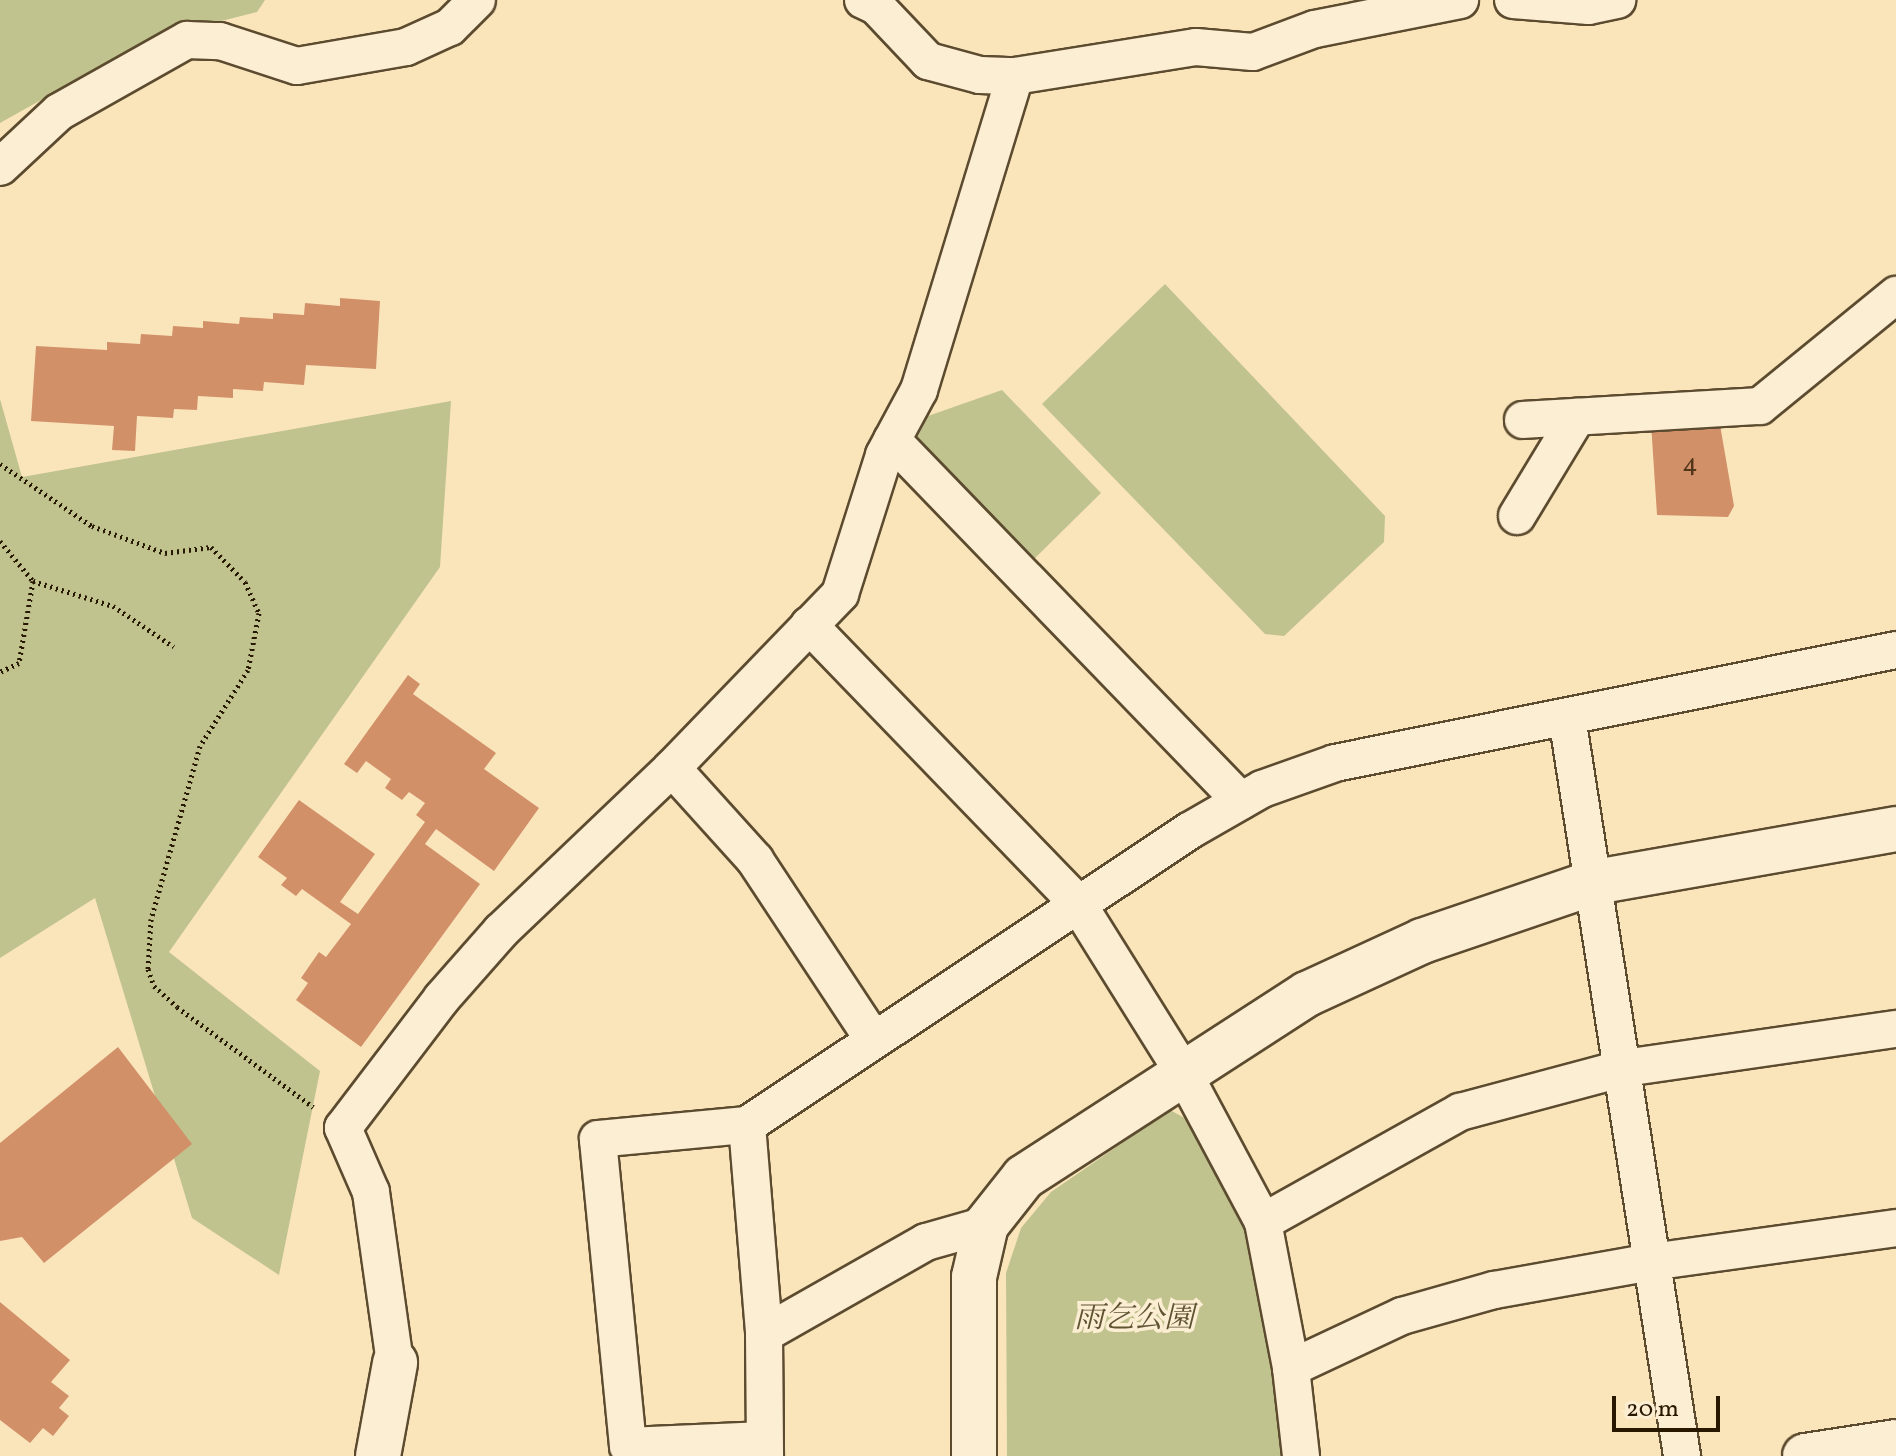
<!DOCTYPE html>
<meta charset="utf-8">
<style>
body{margin:0}
#map{position:relative;width:1896px;height:1456px;overflow:hidden;background:#fae5bb;font-family:Vollkorn,"Noto Serif JP",serif}
div>[style]{position:absolute}
[style*='--x']{left:calc(var(--x)*1px);top:calc(var(--y)*1px);width:calc(var(--w)*1px);rotate:calc(var(--a)*1deg)}
.green>*{inset:0;background:#c1c38e}
.building>*{inset:0;background:#d29069}
.path>*{height:5px;margin-top:-2.5px;transform-origin:0;background:repeating-linear-gradient(90deg,#281800 0 2px,transparent 0 6px)}
.roads{filter:drop-shadow(2px 0 #5c4b2f) drop-shadow(-2px 0 #5c4b2f) drop-shadow(0 2px #5c4b2f) drop-shadow(0 -2px #5c4b2f)}
.minor>*{height:36px;margin:-18px;padding:0 18px;transform-origin:18px;border-radius:18px;background:#fceed3}
.tertiary>*{height:44px;margin:-22px;padding:0 22px;transform-origin:22px;border-radius:22px;background:#fceed3}
span{translate:-50% -50%;white-space:nowrap;text-align:center;line-height:1.15;-webkit-text-stroke:7px #fceed3;paint-order:stroke}
.number-label{font-size:26px;color:#52361a}
.number-label span{-webkit-text-stroke-width:0}
.park-label{font-size:30px;color:#5e5432;font-style:italic}
.scale{position:absolute;left:1612px;top:1396px;width:108px;height:36px;box-sizing:border-box;border:4px solid #281800;border-top:0;padding-left:10px;font-size:24px;line-height:28px;white-space:nowrap;color:#281800;-webkit-text-stroke:6px #fceed3;paint-order:stroke}
</style>
<div id="map">
<div class="green">
<i style="clip-path:polygon(0 0,265px 0,257px 12px,150px 39px,0 123px)"></i>
<i style="clip-path:polygon(1165px 284px,1385px 516px,1384px 542px,1284px 636px,1265px 634px,1042px 404px)"></i>
<i style="clip-path:polygon(1002px 390px,1101px 493px,1030px 563px,921px 453px,918px 436px,928px 416px)"></i>
<i style="clip-path:polygon(0 399px,22px 477px,451px 401px,440px 567px,169px 952px,320px 1071px,279px 1275px,192px 1218px,95px 898px,0 958px)"></i>
<i style="clip-path:polygon(1170px 1110px,1192px 1122px,1243px 1217px,1275px 1373px,1286px 1456px,1007px 1456px,1006px 1273px,1021px 1228px,1051px 1192px)"></i>
</div>
<div class="building">
<i style="clip-path:polygon(340px 298px,380px 301px,376px 369px,306px 365px,304px 385px,264px 382px,263px 391px,233px 389px,233px 398px,198px 396px,197px 410px,174px 409px,173px 418px,137px 416px,135px 451px,112px 450px,114px 426px,31px 421px,36px 346px,107px 350px,107px 342px,140px 344px,141px 334px,172px 336px,173px 326px,203px 328px,203px 321px,239px 324px,240px 317px,273px 319px,273px 313px,304px 315px,305px 303px,340px 306px)"></i>
<i style="clip-path:polygon(1719px 419px,1734px 506px,1728px 517px,1657px 515px,1651px 423px)"></i>
<i style="clip-path:polygon(408px 675px,420px 684px,413px 694px,496px 753px,484px 769px,539px 808px,494px 871px,436px 829px,425px 844px,480px 884px,361px 1047px,296px 1000px,308px 983px,301px 978px,319px 952px,326px 957px,351px 924px,302px 889px,296px 896px,281px 885px,287px 878px,258px 857px,299px 800px,375px 854px,340px 902px,358px 914px,425px 822px,416px 815px,425px 803px,409px 792px,402px 800px,385px 788px,391px 779px,366px 761px,357px 773px,344px 764px)"></i>
<i style="clip-path:polygon(118px 1047px,192px 1144px,44px 1263px,22px 1237px,0 1241px,0 1143px)"></i>
<i style="clip-path:polygon(0 1302px,70px 1360px,51px 1382px,69px 1396px,59px 1408px,69px 1416px,53px 1436px,43px 1428px,30px 1443px,0 1420px)"></i>
</div>
<div class="path">
<i style="--x:0;--y:464;--w:111;--a:34"></i>
<i style="--x:92;--y:526;--w:78;--a:20.3"></i>
<i style="--x:165;--y:553;--w:46;--a:-7.4"></i>
<i style="--x:211;--y:547;--w:49;--a:45.8"></i>
<i style="--x:245;--y:582;--w:34;--a:66"></i>
<i style="--x:259;--y:613;--w:58;--a:100.9"></i>
<i style="--x:248;--y:670;--w:90;--a:122.3"></i>
<i style="--x:200;--y:746;--w:180;--a:105.8"></i>
<i style="--x:151;--y:919;--w:50;--a:93.4"></i>
<i style="--x:148;--y:969;--w:18;--a:71"></i>
<i style="--x:154;--y:986;--w:31;--a:42"></i>
<i style="--x:177;--y:1007;--w:169;--a:36.3"></i>
<i style="--x:0;--y:541;--w:52;--a:50.5"></i>
<i style="--x:33;--y:581;--w:83;--a:99.7"></i>
<i style="--x:19;--y:663;--w:21;--a:155"></i>
<i style="--x:33;--y:581;--w:84;--a:17.4"></i>
<i style="--x:113;--y:606;--w:73;--a:33.9"></i>
</div>
<div class="roads">
<div class="minor">
<i style="--x:863;--y:0;--w:14;--a:25"></i>
<i style="--x:876;--y:6;--w:76;--a:46.6"></i>
<i style="--x:928;--y:61;--w:54;--a:15.1"></i>
<i style="--x:980;--y:75;--w:35;--a:2"></i>
<i style="--x:1015;--y:76;--w:183;--a:-9.1"></i>
<i style="--x:1196;--y:47;--w:57;--a:5"></i>
<i style="--x:1253;--y:52;--w:66;--a:-20.4"></i>
<i style="--x:1315;--y:29;--w:148;--a:-11.3"></i>
<i style="--x:1513;--y:0;--w:76;--a:4.5"></i>
<i style="--x:1589;--y:6;--w:29;--a:-12"></i>
<i style="--x:0;--y:167;--w:81;--a:-43"></i>
<i style="--x:59;--y:112;--w:147;--a:-29.4"></i>
<i style="--x:187;--y:40;--w:33;--a:2"></i>
<i style="--x:220;--y:41;--w:81;--a:18"></i>
<i style="--x:297;--y:66;--w:111;--a:-9.9"></i>
<i style="--x:406;--y:47;--w:48;--a:-24.4"></i>
<i style="--x:450;--y:27;--w:38;--a:-45"></i>
<i style="--x:1523;--y:420;--w:237;--a:-3.4"></i>
<i style="--x:1760;--y:406;--w:176;--a:-39.2"></i>
<i style="--x:892;--y:440;--w:502;--a:45.97"></i>
<i style="--x:1517;--y:516;--w:116;--a:-58.8"></i>
<i style="--x:809;--y:625;--w:388;--a:46"></i>
<i style="--x:1078;--y:904;--w:198;--a:58"></i>
<i style="--x:1183;--y:1072;--w:170;--a:61.9"></i>
<i style="--x:1263;--y:1222;--w:149;--a:79.1"></i>
<i style="--x:1291;--y:1368;--w:89;--a:83.5"></i>
<i style="--x:1567;--y:717;--w:748;--a:81.15"></i>
<i style="--x:672;--y:768;--w:124;--a:47.9"></i>
<i style="--x:755;--y:860;--w:214;--a:56.6"></i>
<i style="--x:747;--y:1125;--w:210;--a:85.3"></i>
<i style="--x:764;--y:1334;--w:122;--a:89.5"></i>
<i style="--x:1263;--y:1222;--w:226;--a:-29.2"></i>
<i style="--x:1460;--y:1112;--w:170;--a:-15"></i>
<i style="--x:1624;--y:1068;--w:275;--a:-8.2"></i>
<i style="--x:764;--y:1334;--w:186;--a:-29.6"></i>
<i style="--x:926;--y:1242;--w:62;--a:-15.8"></i>
<i style="--x:395;--y:1363;--w:173;--a:-98"></i>
<i style="--x:371;--y:1192;--w:70;--a:-113.6"></i>
<i style="--x:343;--y:1128;--w:163;--a:-52.7"></i>
<i style="--x:442;--y:998;--w:89;--a:-48.6"></i>
<i style="--x:501;--y:931;--w:236;--a:-43.6"></i>
<i style="--x:672;--y:768;--w:242;--a:-46"></i>
<i style="--x:840;--y:594;--w:146;--a:-72.4"></i>
<i style="--x:884;--y:455;--w:74;--a:-61.7"></i>
<i style="--x:919;--y:390;--w:328;--a:-73"></i>
<i style="--x:1291;--y:1368;--w:123;--a:-25.1"></i>
<i style="--x:1402;--y:1316;--w:96;--a:-15.8"></i>
<i style="--x:1494;--y:1290;--w:159;--a:-10.1"></i>
<i style="--x:1651;--y:1262;--w:247;--a:-7.9"></i>
<i style="--x:764;--y:1440;--w:136;--a:177.5"></i>
<i style="--x:628;--y:1446;--w:308;--a:-95.6"></i>
<i style="--x:598;--y:1139;--w:150;--a:-5.4"></i>
<i style="--x:747;--y:1125;--w:531;--a:-33.63"></i>
<i style="--x:1189;--y:831;--w:84;--a:-29.9"></i>
<i style="--x:1262;--y:789;--w:77;--a:-19.6"></i>
<i style="--x:1335;--y:763;--w:572;--a:-11.39"></i>
</div>
<div class="tertiary">
<i style="--x:378;--y:1456;--w:95;--a:-79.6"></i>
<i style="--x:974;--y:1456;--w:179;--a:-90"></i>
<i style="--x:974;--y:1277;--w:53;--a:-77"></i>
<i style="--x:986;--y:1225;--w:61;--a:-51.6"></i>
<i style="--x:1024;--y:1177;--w:337;--a:-32.9"></i>
<i style="--x:1307;--y:994;--w:127;--a:-24.7"></i>
<i style="--x:1422;--y:941;--w:183;--a:-18.8"></i>
<i style="--x:1595;--y:882;--w:306;--a:-10"></i>
<i style="--x:1805;--y:1456;--w:92;--a:-8.7"></i>
</div>
</div>
<div class="number-label">
<span style="left:1690px;top:465px">4</span>
</div>
<div class="park-label">
<span style="left:1134px;top:1319px">雨乞公園</span>
</div>
<div class="scale">20 m</div>
</div>
